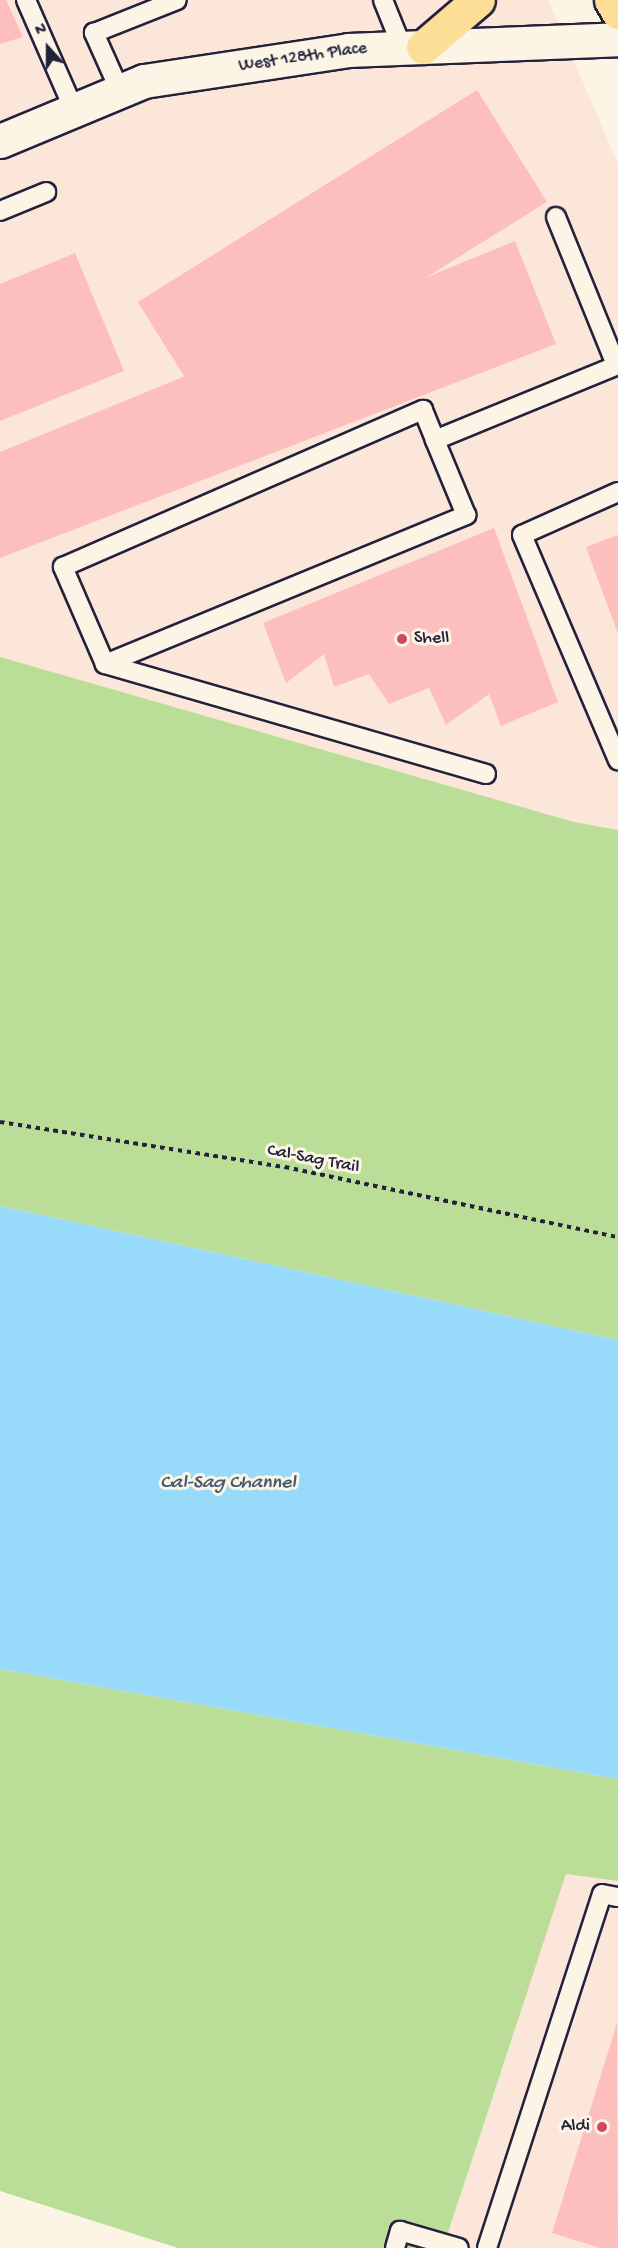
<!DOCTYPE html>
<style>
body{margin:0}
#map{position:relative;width:618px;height:2248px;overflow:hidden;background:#fcf5e5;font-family:"Gochi Hand",sans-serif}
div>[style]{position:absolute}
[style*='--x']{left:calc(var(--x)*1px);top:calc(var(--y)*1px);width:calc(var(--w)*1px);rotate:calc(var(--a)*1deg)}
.built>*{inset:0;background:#fce5d9}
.green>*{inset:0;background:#bade98}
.water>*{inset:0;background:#98dafa}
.building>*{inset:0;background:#fcbfbe;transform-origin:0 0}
.path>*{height:4px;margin-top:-2px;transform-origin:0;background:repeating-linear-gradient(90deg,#22223b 0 4.5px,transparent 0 9px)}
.roads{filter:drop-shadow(2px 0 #22223b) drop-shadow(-2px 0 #22223b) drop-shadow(0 2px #22223b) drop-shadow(0 -2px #22223b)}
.lane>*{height:18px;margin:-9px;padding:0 9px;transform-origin:9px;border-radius:9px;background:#fcf5e5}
.street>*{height:33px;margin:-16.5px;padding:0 16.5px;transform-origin:16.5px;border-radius:16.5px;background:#fcf5e5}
.primary>*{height:33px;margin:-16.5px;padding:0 16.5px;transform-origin:16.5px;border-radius:16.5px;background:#fdde96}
.dots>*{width:16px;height:16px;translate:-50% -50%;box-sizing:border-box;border:3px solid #fcf5e5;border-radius:50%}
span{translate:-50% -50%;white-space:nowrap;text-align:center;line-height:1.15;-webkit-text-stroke:6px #fcf5e5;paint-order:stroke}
.street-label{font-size:18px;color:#22223b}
.poi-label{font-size:18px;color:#22223b}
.left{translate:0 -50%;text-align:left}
.right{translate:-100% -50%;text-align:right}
.water-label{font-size:20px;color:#455974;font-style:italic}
.north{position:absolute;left:18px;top:18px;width:60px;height:60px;-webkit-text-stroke:4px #fcf5e5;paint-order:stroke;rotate:339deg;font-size:16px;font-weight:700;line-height:24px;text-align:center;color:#22223b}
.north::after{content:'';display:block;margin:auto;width:21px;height:27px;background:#22223b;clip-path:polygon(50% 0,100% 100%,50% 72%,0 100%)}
</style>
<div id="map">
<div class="built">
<i style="clip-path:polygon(0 0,548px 0,618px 164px,618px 830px,574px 822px,0 657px)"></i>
<i style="clip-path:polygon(566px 1874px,618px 1881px,618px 2248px,443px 2248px)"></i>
</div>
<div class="green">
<i style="clip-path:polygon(0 657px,574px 822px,618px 830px,618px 1340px,0 1206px)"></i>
<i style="clip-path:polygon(0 1669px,618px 1779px,618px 1881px,566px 1874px,443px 2248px,178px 2248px,0 2191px)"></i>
</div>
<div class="water">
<i style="clip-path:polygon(0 1206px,618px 1340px,618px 1779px,0 1669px)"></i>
</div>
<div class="building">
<i style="clip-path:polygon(0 0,6px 0,23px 37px,0 44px)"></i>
<i style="left:477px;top:90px;width:132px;height:400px;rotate:58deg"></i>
<i style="clip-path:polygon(515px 241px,556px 344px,0 558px,0 452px)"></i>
<i style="clip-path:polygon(75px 253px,124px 371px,0 421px,0 284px)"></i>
<i style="clip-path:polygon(494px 528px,558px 702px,501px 726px,489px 694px,446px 725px,429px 688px,389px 704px,369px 674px,334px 687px,324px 654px,286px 683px,263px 623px)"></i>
<i style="clip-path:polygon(618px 535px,618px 634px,586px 547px)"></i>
<i style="clip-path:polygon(617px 2023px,618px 2248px,600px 2248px,552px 2233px)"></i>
</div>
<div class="path">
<i style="--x:0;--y:1122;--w:289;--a:9"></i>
<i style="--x:285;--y:1167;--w:340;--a:11.9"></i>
</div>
<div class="roads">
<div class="lane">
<i style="--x:26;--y:0;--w:120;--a:66.4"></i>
<i style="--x:383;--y:0;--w:51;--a:68"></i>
<i style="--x:120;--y:91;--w:64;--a:-114.1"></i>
<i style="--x:94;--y:33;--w:89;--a:-21.7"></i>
<i style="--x:0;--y:211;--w:50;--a:-22.4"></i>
<i style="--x:556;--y:217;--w:160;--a:67.9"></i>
<i style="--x:618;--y:492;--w:105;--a:155.9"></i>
<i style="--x:522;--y:535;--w:245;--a:66.9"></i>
<i style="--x:105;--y:664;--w:106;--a:-113.4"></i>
<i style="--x:63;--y:567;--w:393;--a:-23.6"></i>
<i style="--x:423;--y:410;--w:32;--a:68"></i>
<i style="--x:486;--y:774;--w:397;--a:-163.9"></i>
<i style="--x:105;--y:664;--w:391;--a:-22.4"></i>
<i style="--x:466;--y:515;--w:81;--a:-112.5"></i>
<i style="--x:435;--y:440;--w:198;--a:-22.3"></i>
<i style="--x:395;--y:2248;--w:18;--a:-74"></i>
<i style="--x:400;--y:2231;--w:61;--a:16.1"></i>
<i style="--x:487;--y:2248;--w:372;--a:-72"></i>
<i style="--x:602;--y:1894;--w:16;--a:11"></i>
</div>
<div class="street">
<i style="--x:0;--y:141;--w:156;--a:-22.6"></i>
<i style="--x:144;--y:81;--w:206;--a:-8.6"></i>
<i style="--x:348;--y:50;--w:270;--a:-2.3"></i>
</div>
<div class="primary">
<i style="--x:611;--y:0;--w:14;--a:60"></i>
<i style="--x:423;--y:47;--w:72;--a:-40.5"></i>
</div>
</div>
<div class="dots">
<i style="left:402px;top:639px;background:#d1495b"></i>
<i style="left:602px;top:2127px;background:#d1495b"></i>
</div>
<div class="street-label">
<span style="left:303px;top:58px;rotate:-8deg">West 128th Place</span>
<span style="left:313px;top:1160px;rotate:11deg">Cal-Sag Trail</span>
</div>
<div class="poi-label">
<span class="left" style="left:414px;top:639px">Shell</span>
<span class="right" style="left:590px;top:2127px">Aldi</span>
</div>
<div class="water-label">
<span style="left:228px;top:1483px">Cal-Sag Channel</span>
</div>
<div class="north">N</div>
</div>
